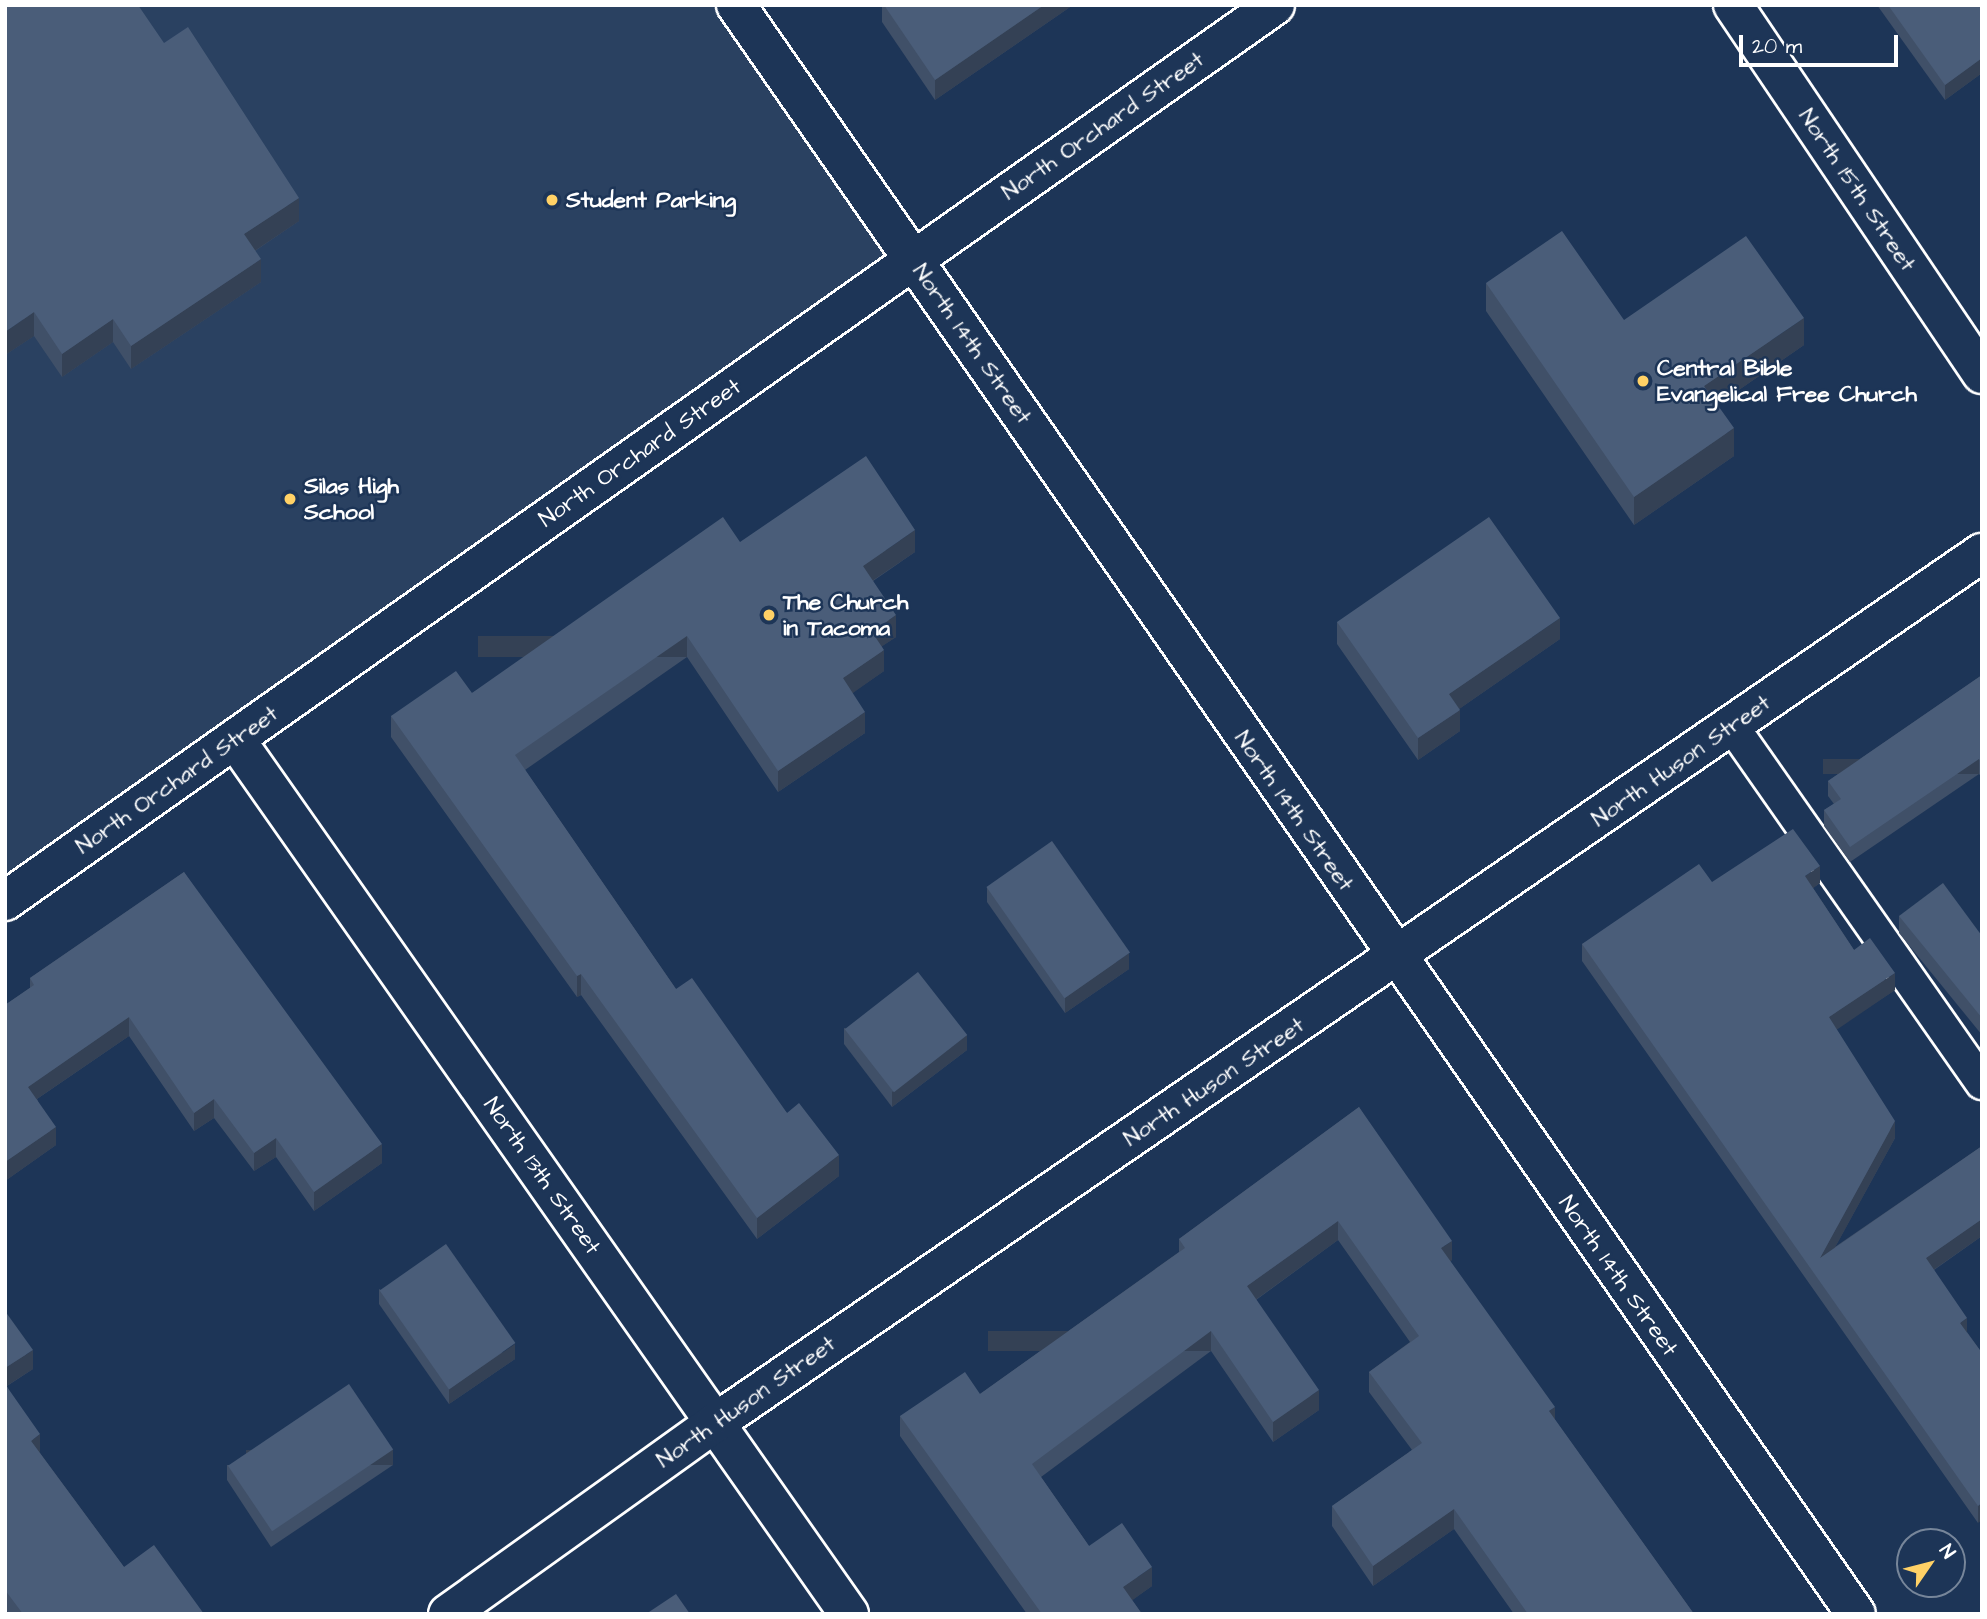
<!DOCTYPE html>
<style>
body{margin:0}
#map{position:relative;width:1987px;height:1619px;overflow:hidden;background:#1d3557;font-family:"Architects Daughter",sans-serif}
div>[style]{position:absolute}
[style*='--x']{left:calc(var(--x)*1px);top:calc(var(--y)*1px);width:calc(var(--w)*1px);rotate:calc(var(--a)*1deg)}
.built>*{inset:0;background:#2a4161}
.roads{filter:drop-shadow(2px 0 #fff) drop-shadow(-2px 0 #fff) drop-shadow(0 2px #fff) drop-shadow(0 -2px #fff)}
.service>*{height:32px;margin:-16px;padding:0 16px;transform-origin:16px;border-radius:16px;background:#1d3557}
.minor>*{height:38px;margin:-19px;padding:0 19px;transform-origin:19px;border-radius:19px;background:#1d3557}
.tertiary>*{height:38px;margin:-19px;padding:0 19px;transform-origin:19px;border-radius:19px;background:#1d3557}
.wall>*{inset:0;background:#405068}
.shaded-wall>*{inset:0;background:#344155;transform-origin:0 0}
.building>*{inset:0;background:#4a5d79;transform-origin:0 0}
.dots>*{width:19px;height:19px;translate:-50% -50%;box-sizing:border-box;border:4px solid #1d3557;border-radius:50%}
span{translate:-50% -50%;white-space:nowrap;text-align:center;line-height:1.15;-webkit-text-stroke:5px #1d3557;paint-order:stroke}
.street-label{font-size:23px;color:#fff}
.poi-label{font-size:23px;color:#fff;font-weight:700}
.left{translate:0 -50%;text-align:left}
.frame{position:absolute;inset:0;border:7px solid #fff;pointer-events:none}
.north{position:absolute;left:1896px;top:1528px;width:70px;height:70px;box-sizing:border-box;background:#1d3557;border:2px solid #77869a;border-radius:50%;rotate:55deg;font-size:19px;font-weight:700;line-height:28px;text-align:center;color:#fff}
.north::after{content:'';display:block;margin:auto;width:24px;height:32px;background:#ffd166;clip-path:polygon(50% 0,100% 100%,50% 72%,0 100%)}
.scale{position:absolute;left:1739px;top:35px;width:159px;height:32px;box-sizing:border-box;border:4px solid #fff;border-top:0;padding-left:9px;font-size:21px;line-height:24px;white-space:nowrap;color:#fff;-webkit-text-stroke:5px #1d3557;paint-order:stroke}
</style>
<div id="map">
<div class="built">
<i style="clip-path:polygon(5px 5px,736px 5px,914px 259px,5px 901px)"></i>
</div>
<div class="roads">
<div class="service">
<i style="--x:1732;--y:726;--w:436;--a:55"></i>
</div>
<div class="minor">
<i style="--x:736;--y:5;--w:1960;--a:55.16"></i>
<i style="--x:1733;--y:5;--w:445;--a:56"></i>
<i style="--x:235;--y:739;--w:1069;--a:54.94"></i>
<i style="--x:448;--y:1614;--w:328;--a:-35.6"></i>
<i style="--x:715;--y:1423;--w:1537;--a:-34.48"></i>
</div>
<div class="tertiary">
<i style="--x:5;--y:901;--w:1554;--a:-35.2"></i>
</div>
</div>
<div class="wall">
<i style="clip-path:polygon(882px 5px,1073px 5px,935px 100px,882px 22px)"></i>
<i style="clip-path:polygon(1877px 5px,1982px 5px,1982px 73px,1945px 100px)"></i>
<i style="clip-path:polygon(164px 43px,299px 221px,255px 251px,261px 282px,131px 369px,113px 342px,62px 377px,34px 336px,5px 355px)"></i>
<i style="clip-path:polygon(1486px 283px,1624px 320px,1804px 345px,1717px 405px,1734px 456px,1634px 525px,1486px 311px)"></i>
<i style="clip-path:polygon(740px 542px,915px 552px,873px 581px,896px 637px,882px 646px,884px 671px,852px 693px,865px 733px,778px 792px,687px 657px,525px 770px,676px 989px,787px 1113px,839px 1176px,757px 1239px,581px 995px,577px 997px,391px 737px,391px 716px,472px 693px)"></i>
<i style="clip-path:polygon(1337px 622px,1560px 639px,1459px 709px,1460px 731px,1418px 760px,1337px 644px)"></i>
<i style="clip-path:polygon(1982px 675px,1982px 778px,1979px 774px,1850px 862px,1824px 826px,1824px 810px,1834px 804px,1828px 796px,1828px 781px)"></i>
<i style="clip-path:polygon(184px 872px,382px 1163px,314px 1211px,276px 1157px,254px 1171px,214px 1118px,194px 1131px,129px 1036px,37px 1099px,56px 1145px,5px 1181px,5px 1005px,30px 988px,30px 978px)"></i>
<i style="clip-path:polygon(1712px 882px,1820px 883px,1813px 888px,1854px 950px,1895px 990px,1836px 1029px,1895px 1138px,1835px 1247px,1982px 1146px,1982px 1236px,1934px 1270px,1967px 1332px,1982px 1353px,1978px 1523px,1582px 961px,1582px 944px)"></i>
<i style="clip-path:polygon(987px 887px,1129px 969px,1065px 1013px,987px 902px)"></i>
<i style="clip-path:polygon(1899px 916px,1982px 936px,1982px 1035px,1899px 933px)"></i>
<i style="clip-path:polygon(844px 1028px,967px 1050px,892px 1107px,844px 1044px)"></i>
<i style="clip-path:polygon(1359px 1107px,1452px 1260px,1450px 1261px,1555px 1420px,1694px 1614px,1514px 1614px,1454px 1529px,1373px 1586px,1332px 1526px,1332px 1506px,1412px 1450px,1369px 1392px,1369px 1372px,1410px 1342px,1338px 1240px,1256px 1300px,1319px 1410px,1273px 1442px,1211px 1351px,1041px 1477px,1089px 1546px,1152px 1586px,1132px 1600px,1142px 1614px,1027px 1614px,900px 1436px,900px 1416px,980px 1394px,1179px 1252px,1179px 1239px)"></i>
<i style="clip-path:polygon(379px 1289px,515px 1359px,449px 1404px,379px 1304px)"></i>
<i style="clip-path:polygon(5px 1311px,33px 1369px,7px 1386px,40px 1453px,124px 1567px,204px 1614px,9px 1614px,5px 1609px)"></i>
<i style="clip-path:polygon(227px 1465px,393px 1465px,271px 1547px,227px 1480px)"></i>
</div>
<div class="shaded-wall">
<i style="clip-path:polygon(1044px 5px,1073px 5px,935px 100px,935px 80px)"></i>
<i style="clip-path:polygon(1982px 58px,1982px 73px,1945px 100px,1945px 85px)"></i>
<i style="clip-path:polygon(299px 198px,299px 221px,244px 258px,244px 234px)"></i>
<i style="clip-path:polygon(261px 259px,261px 282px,131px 369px,131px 346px)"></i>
<i style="clip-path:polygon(34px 312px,34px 336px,5px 355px,5px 332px)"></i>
<i style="clip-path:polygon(1804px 318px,1804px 345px,1704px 414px,1704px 386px)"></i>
<i style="clip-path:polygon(113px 319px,113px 342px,62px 377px,62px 354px)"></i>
<i style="clip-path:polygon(1734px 428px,1734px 456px,1634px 525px,1634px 497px)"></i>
<i style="clip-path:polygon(915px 530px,915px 552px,863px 587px,863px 566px)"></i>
<i style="clip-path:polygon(896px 615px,896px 637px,872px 653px,872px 632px)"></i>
<i style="clip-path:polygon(1560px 618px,1560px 639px,1449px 716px,1449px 694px)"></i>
<i style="left:687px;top:636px;width:21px;height:209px;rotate:90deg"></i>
<i style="clip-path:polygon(884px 650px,884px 671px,843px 700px,843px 678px)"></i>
<i style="clip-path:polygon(1460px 710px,1460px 731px,1418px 760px,1418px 738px)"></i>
<i style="clip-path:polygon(865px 712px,865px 733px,778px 792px,778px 771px)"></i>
<i style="left:1979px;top:759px;width:15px;height:156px;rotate:90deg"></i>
<i style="clip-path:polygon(1820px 866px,1820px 883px,1805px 894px,1805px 876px)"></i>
<i style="clip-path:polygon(1129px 953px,1129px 969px,1065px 1013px,1065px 998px)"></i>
<i style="clip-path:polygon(1895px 973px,1895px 990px,1829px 1035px,1829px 1017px)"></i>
<i style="clip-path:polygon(581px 974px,581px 995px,577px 997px,577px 976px)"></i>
<i style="clip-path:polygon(129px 1017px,129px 1036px,28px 1105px,28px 1087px)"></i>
<i style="clip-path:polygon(967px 1035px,967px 1050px,892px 1107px,892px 1092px)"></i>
<i style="clip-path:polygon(214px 1099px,214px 1118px,194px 1131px,194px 1113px)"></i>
<i style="clip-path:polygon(1895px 1121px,1895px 1138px,1820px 1275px,1820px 1258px)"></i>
<i style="clip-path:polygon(56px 1127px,56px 1145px,5px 1181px,5px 1162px)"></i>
<i style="clip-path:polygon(276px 1138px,276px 1157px,254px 1171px,254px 1153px)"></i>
<i style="clip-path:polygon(382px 1144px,382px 1163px,314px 1211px,314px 1192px)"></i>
<i style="clip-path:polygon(839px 1155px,839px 1176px,757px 1239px,757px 1218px)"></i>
<i style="clip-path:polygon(1982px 1219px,1982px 1236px,1926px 1275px,1926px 1258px)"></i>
<i style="clip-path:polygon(1338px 1221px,1338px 1240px,1247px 1306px,1247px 1286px)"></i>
<i style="clip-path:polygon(1452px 1241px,1452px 1260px,1441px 1268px,1441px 1248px)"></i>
<i style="clip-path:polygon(1967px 1318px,1967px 1335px,1960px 1323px)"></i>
<i style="left:1211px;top:1331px;width:20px;height:223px;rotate:90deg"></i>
<i style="clip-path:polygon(515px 1344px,515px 1359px,449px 1404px,449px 1389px)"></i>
<i style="clip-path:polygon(33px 1350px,33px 1369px,5px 1387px,5px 1368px)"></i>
<i style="clip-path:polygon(1319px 1390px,1319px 1410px,1273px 1442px,1273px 1422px)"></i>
<i style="clip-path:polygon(1555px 1407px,1555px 1427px,1549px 1411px)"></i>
<i style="clip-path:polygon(40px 1434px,40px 1453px,31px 1441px)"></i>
<i style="left:393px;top:1450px;width:15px;height:147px;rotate:90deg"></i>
<i style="clip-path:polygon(1982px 1503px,1982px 1520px,1978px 1523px,1978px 1506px)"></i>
<i style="clip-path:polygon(1454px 1509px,1454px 1529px,1373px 1586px,1373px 1566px)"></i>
<i style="clip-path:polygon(1152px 1567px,1152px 1586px,1123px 1607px,1123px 1587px)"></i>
</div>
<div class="building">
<i style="clip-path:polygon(5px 5px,138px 5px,164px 43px,188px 27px,299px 198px,244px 234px,261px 259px,131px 346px,113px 319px,62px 354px,34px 312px,5px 332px)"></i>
<i style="clip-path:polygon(884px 5px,1044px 5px,935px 80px)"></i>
<i style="clip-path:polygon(1888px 5px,1982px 5px,1982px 58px,1945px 85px)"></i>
<i style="clip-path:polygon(1562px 231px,1624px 320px,1746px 236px,1804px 318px,1704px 386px,1734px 428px,1634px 497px,1486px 283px)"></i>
<i style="clip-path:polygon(866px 456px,915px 530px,863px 566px,896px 615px,872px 632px,884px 650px,843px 678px,865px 712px,778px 771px,687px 636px,515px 755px,676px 989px,692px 978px,787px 1113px,799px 1103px,839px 1155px,757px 1218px,581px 974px,577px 976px,391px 716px,456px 671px,472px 693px,723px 517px,740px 542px)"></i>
<i style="clip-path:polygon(1489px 517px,1560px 618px,1449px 694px,1460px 710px,1418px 738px,1337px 622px)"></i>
<i style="clip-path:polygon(1982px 675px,1982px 763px,1979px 759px,1850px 847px,1824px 810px,1841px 799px,1828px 781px)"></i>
<i style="clip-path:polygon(1793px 829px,1820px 866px,1805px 876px,1854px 950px,1870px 938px,1895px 973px,1829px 1017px,1895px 1121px,1820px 1258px,1982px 1146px,1982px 1219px,1926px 1258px,1967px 1318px,1960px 1323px,1982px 1353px,1982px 1503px,1978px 1506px,1582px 944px,1699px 864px,1712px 882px)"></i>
<i style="left:1052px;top:841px;width:136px;height:80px;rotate:55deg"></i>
<i style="clip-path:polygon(184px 872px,382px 1144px,314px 1192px,276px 1138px,254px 1153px,214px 1099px,194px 1113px,129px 1017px,28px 1087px,56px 1127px,5px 1162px,5px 1005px,34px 985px,30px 978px)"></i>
<i style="clip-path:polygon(1943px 883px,1982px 936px,1982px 1018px,1899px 916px)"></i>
<i style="left:918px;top:972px;width:80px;height:93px;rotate:52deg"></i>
<i style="clip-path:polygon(1359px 1107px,1452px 1241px,1441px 1248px,1555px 1407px,1549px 1411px,1694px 1614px,1528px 1614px,1454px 1509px,1373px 1566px,1332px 1506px,1422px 1443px,1369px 1372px,1419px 1336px,1338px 1221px,1247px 1286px,1319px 1390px,1273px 1422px,1211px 1331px,1032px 1464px,1089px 1546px,1122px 1523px,1152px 1567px,1123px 1587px,1142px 1614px,1042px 1614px,900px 1416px,965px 1372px,980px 1394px,1185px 1248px,1179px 1239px)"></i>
<i style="left:446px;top:1244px;width:121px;height:81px;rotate:55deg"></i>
<i style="clip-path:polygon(5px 1311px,33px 1350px,5px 1368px)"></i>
<i style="clip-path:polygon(5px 1384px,40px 1434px,31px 1441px,124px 1567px,154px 1545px,204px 1614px,23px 1614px,5px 1590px)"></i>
<i style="left:349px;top:1384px;width:79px;height:146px;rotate:56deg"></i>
<i style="clip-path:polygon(676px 1594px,690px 1614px,646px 1614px)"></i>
</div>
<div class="dots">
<i style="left:552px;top:200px;background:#ffd166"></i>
<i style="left:1643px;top:381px;background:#ffd166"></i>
<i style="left:290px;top:499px;background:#ffd166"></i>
<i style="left:769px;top:615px;background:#ffd166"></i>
</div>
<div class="street-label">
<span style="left:1103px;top:126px;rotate:-35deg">North Orchard Street</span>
<span style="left:1857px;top:190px;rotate:56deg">North 15th Street</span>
<span style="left:972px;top:344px;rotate:55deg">North 14th Street</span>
<span style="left:640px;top:453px;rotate:-35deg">North Orchard Street</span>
<span style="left:1681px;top:761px;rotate:-35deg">North Huson Street</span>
<span style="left:177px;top:780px;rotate:-35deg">North Orchard Street</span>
<span style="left:1294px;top:811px;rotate:55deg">North 14th Street</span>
<span style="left:1214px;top:1082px;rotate:-34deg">North Huson Street</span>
<span style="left:542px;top:1176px;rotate:55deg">North 13th Street</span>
<span style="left:1618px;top:1276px;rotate:55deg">North 14th Street</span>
<span style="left:746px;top:1402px;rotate:-35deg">North Huson Street</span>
</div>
<div class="poi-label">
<span class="left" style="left:566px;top:200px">Student Parking</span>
<span class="left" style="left:1657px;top:381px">Central Bible<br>Evangelical Free Church</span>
<span class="left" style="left:304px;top:499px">Silas High<br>School</span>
<span class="left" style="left:783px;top:615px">The Church<br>in Tacoma</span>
</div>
<div class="frame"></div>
<div class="north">N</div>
<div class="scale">20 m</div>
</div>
